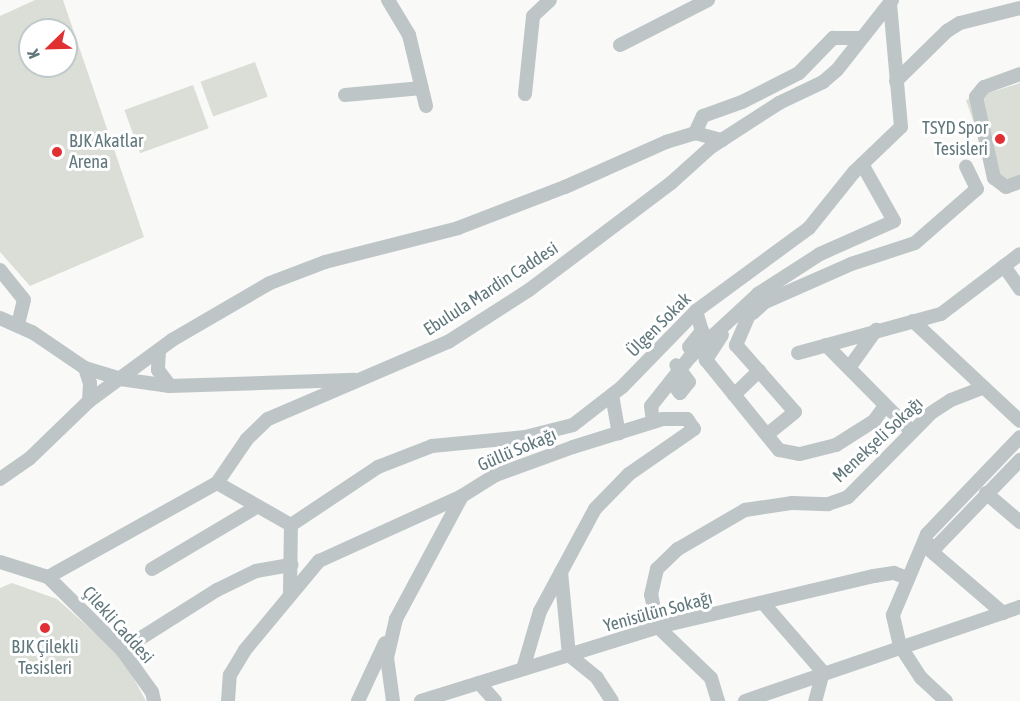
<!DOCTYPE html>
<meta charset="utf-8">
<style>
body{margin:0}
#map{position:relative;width:1020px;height:701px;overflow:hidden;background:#f9f9f7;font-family:"Asap Condensed",sans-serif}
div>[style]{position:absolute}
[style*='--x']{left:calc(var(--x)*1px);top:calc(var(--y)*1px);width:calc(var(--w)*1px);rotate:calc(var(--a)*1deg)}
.green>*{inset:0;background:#dbded6;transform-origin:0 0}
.minor>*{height:14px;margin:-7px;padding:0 7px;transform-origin:7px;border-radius:7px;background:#bec5c7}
.dots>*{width:16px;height:16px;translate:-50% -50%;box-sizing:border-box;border:3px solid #fff;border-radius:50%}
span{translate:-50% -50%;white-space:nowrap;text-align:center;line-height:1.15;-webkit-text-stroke:6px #fff;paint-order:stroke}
.poi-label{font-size:18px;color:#60777c}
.right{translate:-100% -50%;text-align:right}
.left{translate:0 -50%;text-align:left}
.street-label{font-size:18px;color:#60777c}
.north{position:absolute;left:18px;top:18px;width:60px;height:60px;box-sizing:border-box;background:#fff;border:2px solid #bfc9cb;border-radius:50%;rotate:247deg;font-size:16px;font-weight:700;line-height:24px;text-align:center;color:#60777c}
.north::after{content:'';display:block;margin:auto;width:21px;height:27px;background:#e03034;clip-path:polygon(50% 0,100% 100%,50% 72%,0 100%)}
</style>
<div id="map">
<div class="green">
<i style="clip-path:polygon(evenodd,35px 0,63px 0,144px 237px,30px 286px,0 252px,0 16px,35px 0,30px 30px,66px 30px,66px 66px,30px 66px,30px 30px)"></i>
<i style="left:255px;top:62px;width:37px;height:58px;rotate:70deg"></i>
<i style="clip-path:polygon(1020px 83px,1020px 179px,996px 187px,966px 100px)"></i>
<i style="left:193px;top:85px;width:46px;height:73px;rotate:70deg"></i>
<i style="clip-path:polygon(12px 583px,57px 599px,122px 657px,146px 701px,0 701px,0 588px)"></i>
</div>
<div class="minor">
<i style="--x:388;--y:0;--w:41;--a:59"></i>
<i style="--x:409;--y:35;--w:73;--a:76.5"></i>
<i style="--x:620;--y:45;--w:99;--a:-27.1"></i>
<i style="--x:1020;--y:74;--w:38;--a:160"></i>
<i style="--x:984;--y:87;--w:13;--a:129"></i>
<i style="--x:976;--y:97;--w:83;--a:77.5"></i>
<i style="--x:994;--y:178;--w:15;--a:37"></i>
<i style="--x:1006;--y:187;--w:15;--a:-20"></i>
<i style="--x:896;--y:81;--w:71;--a:-44.4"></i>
<i style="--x:947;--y:31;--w:15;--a:-32"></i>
<i style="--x:960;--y:23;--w:62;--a:-14"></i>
<i style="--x:525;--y:94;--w:78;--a:-84.1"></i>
<i style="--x:533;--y:16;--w:23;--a:-43"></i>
<i style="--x:345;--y:95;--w:77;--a:-5.2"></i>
<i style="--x:695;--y:133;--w:19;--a:-65"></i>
<i style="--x:703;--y:116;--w:41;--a:-19.7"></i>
<i style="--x:742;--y:102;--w:64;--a:-27"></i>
<i style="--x:799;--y:73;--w:49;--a:-45.8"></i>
<i style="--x:833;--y:38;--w:26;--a:0"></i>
<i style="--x:1004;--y:266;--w:28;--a:55"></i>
<i style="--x:0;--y:270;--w:38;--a:51"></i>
<i style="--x:24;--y:300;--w:25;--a:104"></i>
<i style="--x:767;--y:294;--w:9;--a:180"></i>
<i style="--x:758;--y:294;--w:74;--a:-32.8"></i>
<i style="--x:820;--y:254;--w:81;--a:-24"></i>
<i style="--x:894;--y:221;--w:65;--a:-119.3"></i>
<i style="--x:753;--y:313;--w:16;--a:-43"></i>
<i style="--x:765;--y:302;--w:94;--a:-23.8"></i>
<i style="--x:851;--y:264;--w:67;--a:-18.2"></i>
<i style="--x:915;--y:243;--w:82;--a:-41.1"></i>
<i style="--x:977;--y:189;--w:25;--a:-116"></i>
<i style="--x:0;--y:318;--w:35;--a:24"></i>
<i style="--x:32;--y:332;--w:64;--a:34.2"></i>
<i style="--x:85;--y:368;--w:37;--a:17"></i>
<i style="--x:120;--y:379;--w:50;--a:8"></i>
<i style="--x:170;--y:386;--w:185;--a:-1.9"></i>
<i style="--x:913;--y:321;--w:146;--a:43.1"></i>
<i style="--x:722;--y:335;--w:30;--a:123"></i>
<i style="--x:706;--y:360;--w:116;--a:51"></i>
<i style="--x:779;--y:450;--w:21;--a:11"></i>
<i style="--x:800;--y:454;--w:37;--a:-14"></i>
<i style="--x:836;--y:445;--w:45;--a:-32.3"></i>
<i style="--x:874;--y:421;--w:19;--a:-54"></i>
<i style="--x:826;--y:345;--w:121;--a:45.3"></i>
<i style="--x:689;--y:347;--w:21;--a:-51"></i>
<i style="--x:702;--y:331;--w:21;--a:-107"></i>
<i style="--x:159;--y:350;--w:20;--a:93"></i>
<i style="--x:158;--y:370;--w:20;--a:53"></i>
<i style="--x:798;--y:353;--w:148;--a:-15.3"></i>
<i style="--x:941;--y:314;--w:99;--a:-37.2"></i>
<i style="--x:85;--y:368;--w:16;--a:72"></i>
<i style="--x:90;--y:383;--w:18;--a:93"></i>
<i style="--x:849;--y:368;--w:47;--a:-54.6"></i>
<i style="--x:671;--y:381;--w:15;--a:53"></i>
<i style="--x:680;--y:393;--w:14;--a:-51"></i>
<i style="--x:689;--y:382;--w:21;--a:-127"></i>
<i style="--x:612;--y:395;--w:39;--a:80"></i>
<i style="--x:734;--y:395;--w:35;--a:-44"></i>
<i style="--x:653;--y:422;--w:16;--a:-97"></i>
<i style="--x:651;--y:406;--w:63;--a:-51.5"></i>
<i style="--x:690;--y:357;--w:93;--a:-42.8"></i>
<i style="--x:758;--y:294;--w:56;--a:113.3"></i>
<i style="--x:736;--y:345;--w:89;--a:48.6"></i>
<i style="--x:795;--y:412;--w:36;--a:141"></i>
<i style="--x:0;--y:479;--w:35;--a:-35"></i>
<i style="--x:29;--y:459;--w:83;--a:-44"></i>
<i style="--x:89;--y:401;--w:103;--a:-36.3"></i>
<i style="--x:172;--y:340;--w:113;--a:-30.2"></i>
<i style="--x:270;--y:283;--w:59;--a:-20.9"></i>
<i style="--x:325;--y:262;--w:137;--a:-14.3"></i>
<i style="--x:458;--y:228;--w:115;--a:-21"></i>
<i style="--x:565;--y:187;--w:111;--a:-24"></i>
<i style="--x:666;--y:142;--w:30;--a:-17"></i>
<i style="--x:695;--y:133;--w:28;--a:15"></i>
<i style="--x:217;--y:483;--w:85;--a:29.6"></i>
<i style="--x:986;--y:493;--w:45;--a:40.5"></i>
<i style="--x:291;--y:525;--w:105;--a:-33.7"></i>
<i style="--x:378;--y:467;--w:58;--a:-21.3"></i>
<i style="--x:432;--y:446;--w:93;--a:-5.5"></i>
<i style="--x:525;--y:437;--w:49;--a:-14"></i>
<i style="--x:573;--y:425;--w:62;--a:-37.8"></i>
<i style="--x:622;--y:387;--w:106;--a:-45.8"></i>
<i style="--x:696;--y:311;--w:140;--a:-36.3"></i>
<i style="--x:809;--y:228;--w:72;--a:-51.2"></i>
<i style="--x:854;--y:172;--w:65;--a:-43.8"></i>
<i style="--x:901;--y:127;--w:124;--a:-95.1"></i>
<i style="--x:925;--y:546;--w:12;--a:0"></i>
<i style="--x:937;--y:546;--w:120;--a:-46"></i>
<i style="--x:925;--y:546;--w:103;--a:40.7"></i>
<i style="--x:0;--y:562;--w:50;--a:17.4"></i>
<i style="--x:48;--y:577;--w:104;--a:44.6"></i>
<i style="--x:122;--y:650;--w:52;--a:54.5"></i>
<i style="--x:152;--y:692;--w:9;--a:77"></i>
<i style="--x:152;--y:569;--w:123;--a:-30.7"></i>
<i style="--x:561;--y:572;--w:83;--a:84.5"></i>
<i style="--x:569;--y:655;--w:36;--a:39"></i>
<i style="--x:597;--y:678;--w:27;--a:57"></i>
<i style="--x:48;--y:577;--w:193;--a:-29.1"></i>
<i style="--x:217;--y:483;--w:53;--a:-55.7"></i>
<i style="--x:247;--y:439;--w:29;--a:-44"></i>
<i style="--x:268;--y:419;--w:196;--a:-23.2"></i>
<i style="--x:448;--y:342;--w:96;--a:-32.7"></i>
<i style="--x:529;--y:290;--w:178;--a:-37"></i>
<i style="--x:671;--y:183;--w:54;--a:-42"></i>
<i style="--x:711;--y:147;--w:81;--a:-32.9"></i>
<i style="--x:779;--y:103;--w:49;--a:-25.5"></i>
<i style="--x:823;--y:82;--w:18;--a:-41"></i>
<i style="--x:837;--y:70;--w:89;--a:-51.8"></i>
<i style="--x:290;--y:593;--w:68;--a:-89.2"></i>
<i style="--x:764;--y:604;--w:90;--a:49.1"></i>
<i style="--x:823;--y:672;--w:30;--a:105"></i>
<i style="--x:122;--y:650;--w:112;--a:-32.3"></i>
<i style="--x:217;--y:590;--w:43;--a:-26"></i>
<i style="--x:256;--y:571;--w:36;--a:-10"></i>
<i style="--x:479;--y:683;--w:24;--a:48"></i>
<i style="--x:228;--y:701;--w:26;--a:-86"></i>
<i style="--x:230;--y:675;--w:29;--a:-59"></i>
<i style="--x:245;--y:650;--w:116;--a:-50.3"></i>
<i style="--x:319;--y:561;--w:157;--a:-24.4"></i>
<i style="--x:358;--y:701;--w:64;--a:-65"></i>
<i style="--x:393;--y:701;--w:43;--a:-97.9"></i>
<i style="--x:387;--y:658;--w:40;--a:-77"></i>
<i style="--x:396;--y:619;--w:140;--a:-61.8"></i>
<i style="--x:462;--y:496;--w:40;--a:-32"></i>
<i style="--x:496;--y:475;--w:82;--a:-20"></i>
<i style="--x:573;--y:447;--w:94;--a:-17.3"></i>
<i style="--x:663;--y:419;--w:24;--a:0"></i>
<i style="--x:687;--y:419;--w:12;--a:55"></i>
<i style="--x:694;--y:429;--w:79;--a:145.3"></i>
<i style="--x:629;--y:474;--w:49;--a:134.2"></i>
<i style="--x:595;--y:509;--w:116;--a:118.3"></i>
<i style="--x:540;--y:611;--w:60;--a:106.3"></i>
<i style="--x:421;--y:701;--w:248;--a:-17.3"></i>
<i style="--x:658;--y:627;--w:222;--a:-13.3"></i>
<i style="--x:874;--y:576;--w:20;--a:-9"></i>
<i style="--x:894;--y:573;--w:14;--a:21"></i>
<i style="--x:718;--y:701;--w:24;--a:-107"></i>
<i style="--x:711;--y:678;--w:74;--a:-136.1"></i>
<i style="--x:658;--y:627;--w:33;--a:-102"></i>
<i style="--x:651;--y:595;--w:27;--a:-77"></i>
<i style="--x:657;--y:569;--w:29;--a:-44"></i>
<i style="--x:678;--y:549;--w:78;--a:-30.2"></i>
<i style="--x:745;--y:510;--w:48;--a:-8.5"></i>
<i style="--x:792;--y:503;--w:36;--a:2"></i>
<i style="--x:828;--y:504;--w:21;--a:-19"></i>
<i style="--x:848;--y:497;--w:118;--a:-45.3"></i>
<i style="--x:931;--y:413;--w:24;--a:-33"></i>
<i style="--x:951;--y:400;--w:34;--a:-21"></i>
<i style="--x:745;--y:701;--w:291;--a:-18.9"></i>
<i style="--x:946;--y:701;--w:34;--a:-137"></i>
<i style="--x:921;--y:678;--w:38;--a:-123"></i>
<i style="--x:900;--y:646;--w:32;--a:-103"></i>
<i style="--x:893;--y:615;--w:88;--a:-67.2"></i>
<i style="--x:927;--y:534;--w:134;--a:-46.2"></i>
</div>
<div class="dots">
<i style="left:1000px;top:139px;background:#e03034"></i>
<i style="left:57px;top:152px;background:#e03034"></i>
<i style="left:45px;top:628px;background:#e03034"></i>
</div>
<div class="poi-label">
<span class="right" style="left:988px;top:139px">TSYD Spor<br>Tesisleri</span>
<span class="left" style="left:69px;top:152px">BJK Akatlar<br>Arena</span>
<span style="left:45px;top:658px">BJK Çilekli<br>Tesisleri</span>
</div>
<div class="street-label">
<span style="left:491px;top:289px;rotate:-33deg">Ebulula Mardin Caddesi</span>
<span style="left:659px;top:325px;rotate:-45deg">Ülgen Sokak</span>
<span style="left:878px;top:440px;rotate:-43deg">Menekşeli Sokağı</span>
<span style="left:517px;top:450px;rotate:-23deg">Güllü Sokağı</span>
<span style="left:658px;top:612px;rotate:-15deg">Yenisülün Sokağı</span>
<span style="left:118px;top:625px;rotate:48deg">Çilekli Caddesi</span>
</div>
<div class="north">K</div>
</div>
